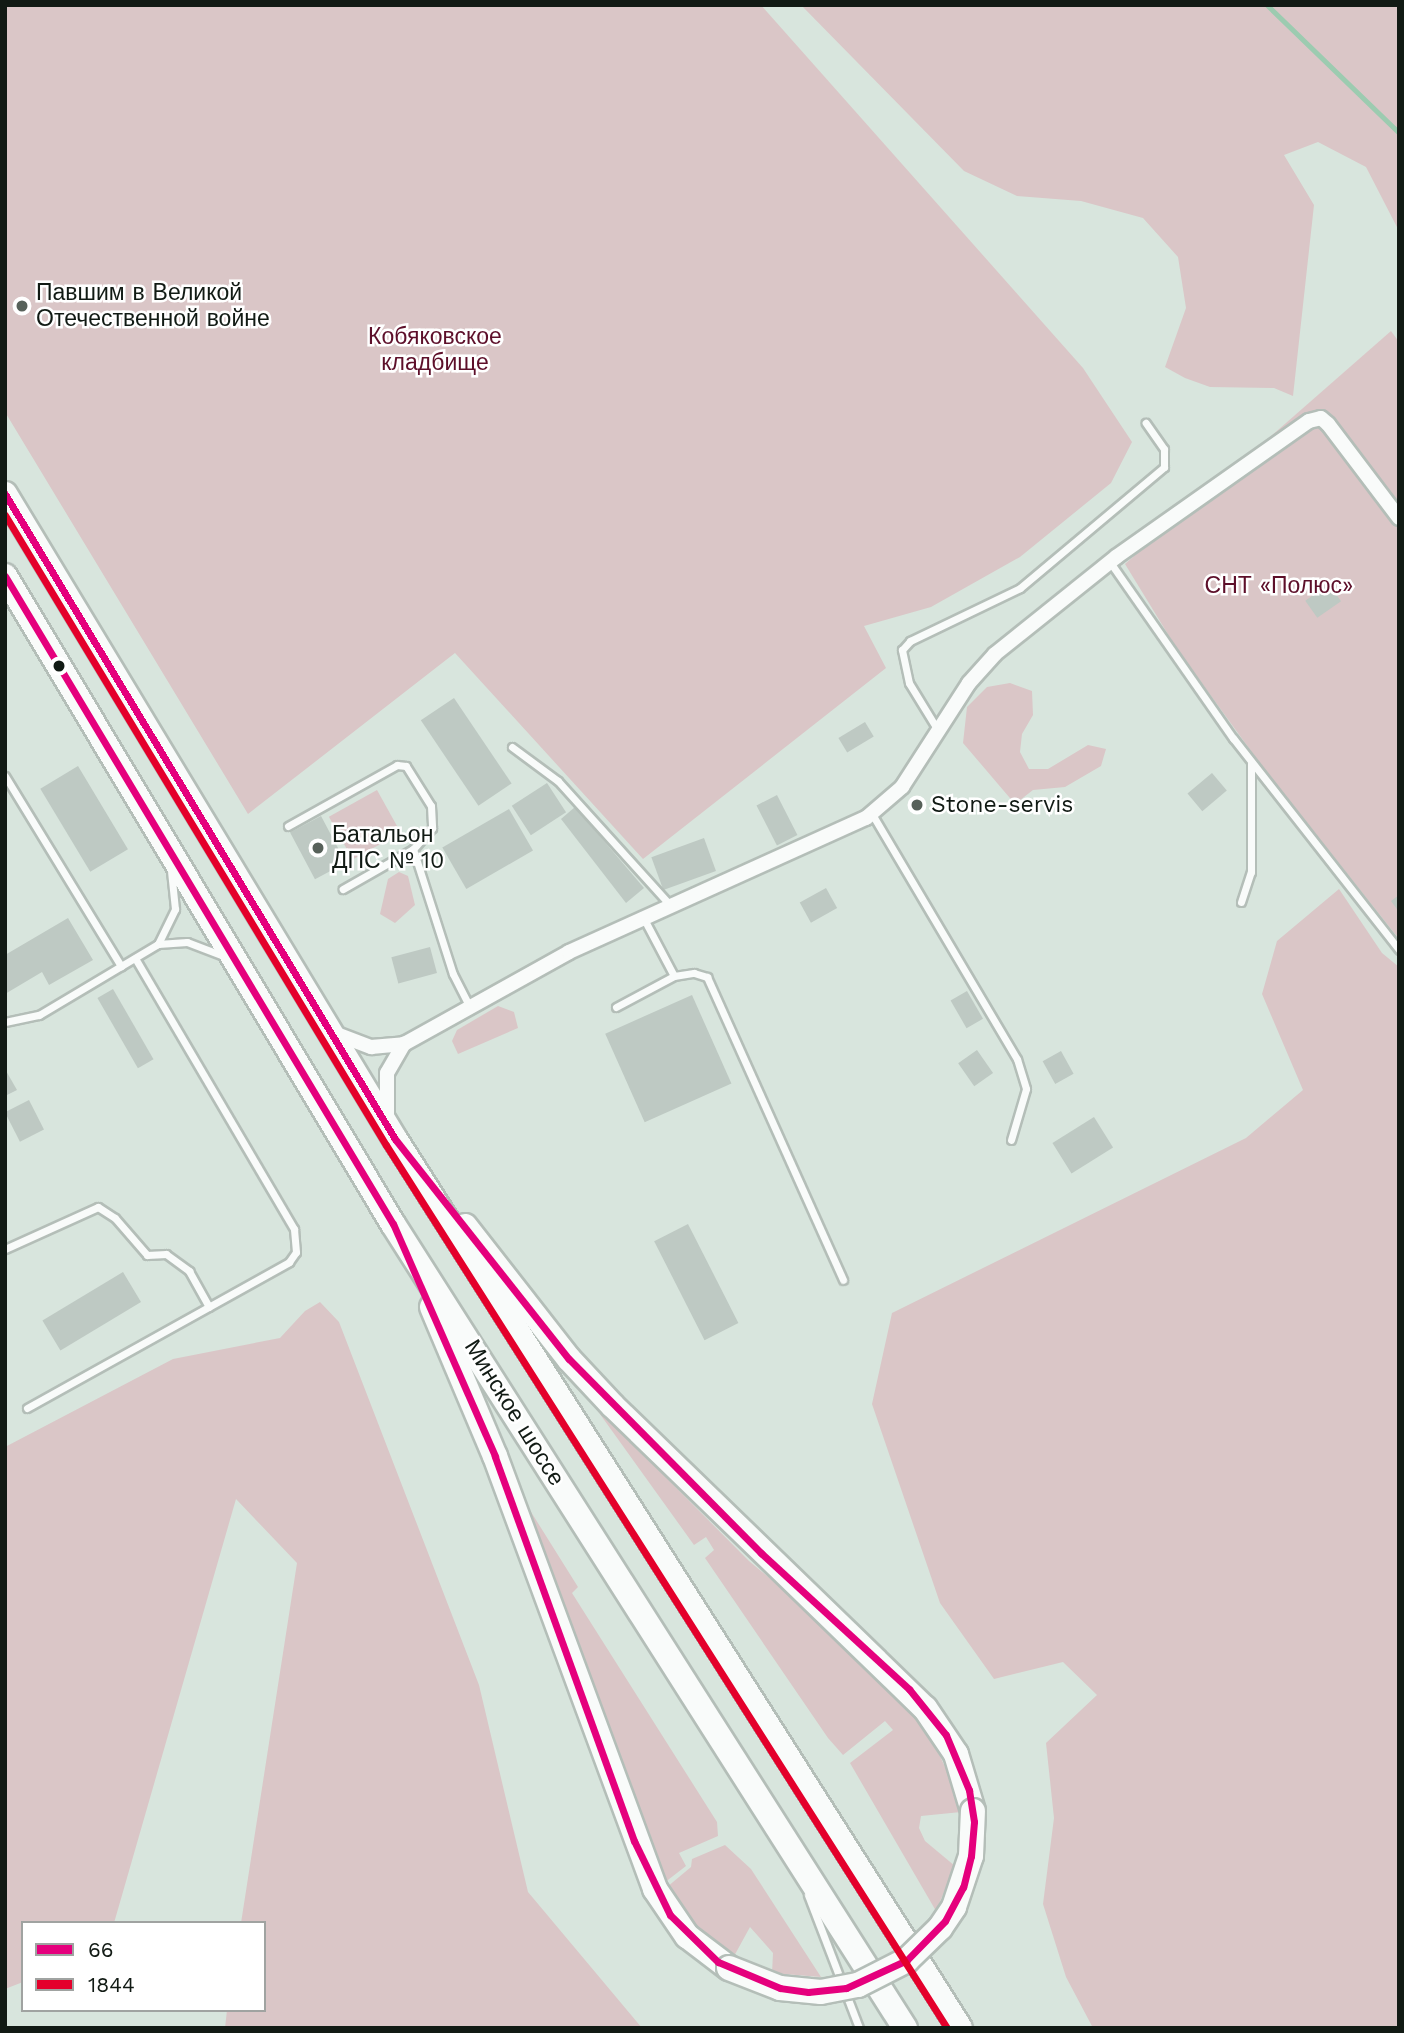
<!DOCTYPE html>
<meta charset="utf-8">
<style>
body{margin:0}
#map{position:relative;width:1404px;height:2033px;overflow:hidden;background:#d8e5dd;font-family:"Work Sans",sans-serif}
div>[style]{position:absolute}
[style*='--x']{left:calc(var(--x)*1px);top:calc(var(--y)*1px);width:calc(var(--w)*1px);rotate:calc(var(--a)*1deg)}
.green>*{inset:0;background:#dac6c7;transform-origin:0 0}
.stream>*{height:5px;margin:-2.5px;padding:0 2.5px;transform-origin:2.5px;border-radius:2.5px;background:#9ccbb0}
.building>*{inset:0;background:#bec9c3;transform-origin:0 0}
.roads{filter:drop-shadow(2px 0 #b4beb8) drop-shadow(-2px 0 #b4beb8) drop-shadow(0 2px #b4beb8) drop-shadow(0 -2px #b4beb8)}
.service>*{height:7px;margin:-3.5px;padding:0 3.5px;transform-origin:3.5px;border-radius:3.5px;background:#f9fbfa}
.minor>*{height:14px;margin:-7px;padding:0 7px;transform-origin:7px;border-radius:7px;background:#f9fbfa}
.trunk>*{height:24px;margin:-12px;padding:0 12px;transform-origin:12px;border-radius:12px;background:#f9fbfa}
.bridges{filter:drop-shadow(2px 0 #b4beb8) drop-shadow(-2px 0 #b4beb8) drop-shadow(0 2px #b4beb8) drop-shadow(0 -2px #b4beb8)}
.trunk-bridge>*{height:24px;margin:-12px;padding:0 12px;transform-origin:12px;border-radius:12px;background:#f9fbfa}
.bus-1>*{height:7px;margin:-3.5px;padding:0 3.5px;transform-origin:3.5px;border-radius:3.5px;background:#e5007d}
.bus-2>*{height:7px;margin:-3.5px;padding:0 3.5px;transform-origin:3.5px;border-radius:3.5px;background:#e4002b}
.dots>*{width:19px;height:19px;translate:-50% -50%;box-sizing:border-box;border:4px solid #fff;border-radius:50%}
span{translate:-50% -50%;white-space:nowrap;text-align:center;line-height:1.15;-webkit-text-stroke:5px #fff;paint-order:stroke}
.poi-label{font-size:23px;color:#111a14}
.left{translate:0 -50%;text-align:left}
.park-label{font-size:23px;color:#5d0f2a}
.street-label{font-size:23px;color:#111a14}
.frame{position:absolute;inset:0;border:7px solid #111a14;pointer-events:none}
.legend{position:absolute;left:21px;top:1921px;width:245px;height:91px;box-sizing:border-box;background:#fff;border:2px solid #a0a3a1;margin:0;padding:9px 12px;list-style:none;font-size:21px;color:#111a14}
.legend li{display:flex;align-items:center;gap:14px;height:35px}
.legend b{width:35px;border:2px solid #a0a3a1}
</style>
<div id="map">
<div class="green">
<i style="clip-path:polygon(5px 5px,761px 5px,1083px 368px,1132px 442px,1111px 483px,1020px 557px,931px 607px,864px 626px,886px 668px,643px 859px,455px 653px,248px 814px,5px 412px)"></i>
<i style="clip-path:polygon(801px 5px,1399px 5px,1399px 231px,1366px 167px,1318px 142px,1284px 155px,1314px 205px,1293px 396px,1274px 388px,1210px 387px,1185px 378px,1165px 367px,1186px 308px,1178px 257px,1143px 218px,1081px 201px,1017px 196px,964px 171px)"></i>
<i style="clip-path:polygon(1391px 331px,1399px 342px,1399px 939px,1264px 769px,1177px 649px,1125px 564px)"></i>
<i style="clip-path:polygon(1010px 683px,1032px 691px,1033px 715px,1022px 734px,1020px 752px,1029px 769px,1048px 769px,1088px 745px,1106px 749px,1101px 766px,1065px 787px,1033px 790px,1015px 804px,963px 743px,967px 707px,987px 687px)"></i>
<i style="left:377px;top:790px;width:49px;height:55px;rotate:61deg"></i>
<i style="clip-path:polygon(399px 872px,408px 876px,415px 905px,395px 923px,380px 914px,388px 879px)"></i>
<i style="clip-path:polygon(1339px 889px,1382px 953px,1399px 967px,1399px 2028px,1093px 2028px,1066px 1977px,1043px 1904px,1054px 1818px,1046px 1743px,1097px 1695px,1063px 1662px,994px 1679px,940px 1603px,872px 1404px,892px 1313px,1246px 1138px,1303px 1090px,1262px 994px,1277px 941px)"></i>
<i style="clip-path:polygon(498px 1006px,514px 1012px,518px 1028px,458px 1054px,452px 1041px,457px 1030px)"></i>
<i style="clip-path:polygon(320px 1302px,339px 1322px,479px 1685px,528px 1892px,642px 2028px,225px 2028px,227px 2010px,264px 2010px,264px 1923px,241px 1923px,297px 1563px,236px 1499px,114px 1923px,23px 1923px,23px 1982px,5px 1989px,5px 1447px,173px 1359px,280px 1338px,305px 1311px)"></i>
<i style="clip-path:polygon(592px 1403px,749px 1561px,808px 1610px,925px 1724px,959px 1797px,961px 1812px,921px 1816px,919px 1828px,925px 1841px,955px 1866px,936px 1911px,850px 1763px,893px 1730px,885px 1721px,843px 1755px,828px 1738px,705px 1558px,714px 1550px,706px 1537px,694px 1545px)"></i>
<i style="clip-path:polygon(521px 1496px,578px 1587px,572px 1593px,717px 1822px,718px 1836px,679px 1853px,686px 1866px,664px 1883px)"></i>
<i style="clip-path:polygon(725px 1845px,751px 1869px,821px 1977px,772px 1973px,773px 1953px,750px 1927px,733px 1958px,693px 1925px,667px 1887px,691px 1867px,692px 1859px)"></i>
</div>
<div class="stream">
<i style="--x:1267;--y:5;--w:184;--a:44.1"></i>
</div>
<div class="building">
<i style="left:1329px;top:584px;width:21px;height:29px;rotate:55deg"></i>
<i style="left:454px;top:698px;width:103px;height:40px;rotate:56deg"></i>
<i style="left:865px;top:722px;width:17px;height:31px;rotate:59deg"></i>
<i style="left:78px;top:766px;width:97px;height:44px;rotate:59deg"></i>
<i style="left:1212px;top:773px;width:23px;height:32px;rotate:50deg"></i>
<i style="left:547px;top:783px;width:35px;height:42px;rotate:57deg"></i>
<i style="left:777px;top:795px;width:45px;height:23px;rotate:63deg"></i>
<i style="left:918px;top:797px;width:12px;height:12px;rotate:55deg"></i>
<i style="clip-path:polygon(575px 807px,644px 888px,626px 903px,561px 819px)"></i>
<i style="left:509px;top:809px;width:48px;height:77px;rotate:60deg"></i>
<i style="left:321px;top:816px;width:53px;height:35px;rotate:62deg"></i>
<i style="left:704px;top:838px;width:35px;height:56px;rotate:70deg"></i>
<i style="left:826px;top:888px;width:23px;height:30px;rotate:61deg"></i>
<i style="clip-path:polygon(1399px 895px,1399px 912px,1391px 901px)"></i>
<i style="clip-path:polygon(68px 918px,93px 960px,49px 985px,42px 972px,5px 994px,5px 955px)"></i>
<i style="left:430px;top:947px;width:27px;height:40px;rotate:75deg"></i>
<i style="left:113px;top:989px;width:81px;height:18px;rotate:60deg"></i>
<i style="left:967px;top:991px;width:32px;height:19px;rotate:60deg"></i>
<i style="left:692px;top:995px;width:97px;height:95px;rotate:66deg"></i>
<i style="left:977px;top:1050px;width:28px;height:23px;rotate:55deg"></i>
<i style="left:1061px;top:1051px;width:26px;height:21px;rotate:61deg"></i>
<i style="clip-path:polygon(5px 1069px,17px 1090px,5px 1096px)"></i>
<i style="left:29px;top:1100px;width:33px;height:27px;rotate:63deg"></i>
<i style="left:1094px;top:1117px;width:36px;height:49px;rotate:58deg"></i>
<i style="left:688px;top:1224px;width:111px;height:38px;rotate:63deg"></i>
<i style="left:123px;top:1272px;width:35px;height:94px;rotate:59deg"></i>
</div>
<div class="roads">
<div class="service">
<i style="--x:1110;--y:562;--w:215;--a:55.1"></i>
<i style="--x:1233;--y:738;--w:269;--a:51.9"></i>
<i style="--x:939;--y:732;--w:57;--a:-121.5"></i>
<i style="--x:909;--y:683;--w:34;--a:-102"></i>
<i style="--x:902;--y:650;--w:12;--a:-48"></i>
<i style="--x:910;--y:641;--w:122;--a:-25.7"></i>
<i style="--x:1020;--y:588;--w:188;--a:-40"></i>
<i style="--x:1164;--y:467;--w:18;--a:-90"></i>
<i style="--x:1164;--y:449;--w:32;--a:-125"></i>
<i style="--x:512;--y:747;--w:57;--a:36.5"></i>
<i style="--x:558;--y:781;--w:169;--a:47.9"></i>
<i style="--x:5;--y:776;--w:223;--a:58.6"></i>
<i style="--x:872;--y:814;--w:285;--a:59.4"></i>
<i style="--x:1017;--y:1059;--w:31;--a:73"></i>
<i style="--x:1026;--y:1089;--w:53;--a:106.4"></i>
<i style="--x:288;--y:826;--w:125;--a:-29.2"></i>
<i style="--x:397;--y:765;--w:9;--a:6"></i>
<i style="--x:406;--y:766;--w:47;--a:58"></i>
<i style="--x:431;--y:806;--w:22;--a:87"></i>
<i style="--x:432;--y:828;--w:28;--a:132"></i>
<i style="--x:413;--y:849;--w:81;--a:150.3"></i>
<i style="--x:413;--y:849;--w:131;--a:72.3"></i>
<i style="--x:453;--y:974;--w:36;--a:63"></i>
<i style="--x:1241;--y:902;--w:32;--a:-72"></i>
<i style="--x:1251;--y:872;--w:109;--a:-90"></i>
<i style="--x:644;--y:919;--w:64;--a:62.2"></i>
<i style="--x:158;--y:944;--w:29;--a:-4"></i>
<i style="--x:187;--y:942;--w:40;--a:21"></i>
<i style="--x:616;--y:1007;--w:66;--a:-28.1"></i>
<i style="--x:674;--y:976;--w:20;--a:-9"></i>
<i style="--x:694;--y:973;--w:14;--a:17"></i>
<i style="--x:707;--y:977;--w:332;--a:65.8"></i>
<i style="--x:5;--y:1022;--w:35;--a:-12"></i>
<i style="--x:39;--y:1015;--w:139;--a:-30.8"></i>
<i style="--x:158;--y:944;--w:39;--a:-64"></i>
<i style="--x:175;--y:909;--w:37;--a:-96"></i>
<i style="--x:5;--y:1249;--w:102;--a:-24.3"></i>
<i style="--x:98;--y:1207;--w:20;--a:33"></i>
<i style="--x:115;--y:1218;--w:49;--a:49.1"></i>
<i style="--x:147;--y:1255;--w:19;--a:-3"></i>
<i style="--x:166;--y:1254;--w:29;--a:36"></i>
<i style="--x:189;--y:1271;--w:41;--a:60.9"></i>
<i style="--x:27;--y:1408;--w:300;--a:-29.1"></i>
<i style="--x:289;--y:1262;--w:12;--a:-55"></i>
<i style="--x:296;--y:1252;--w:23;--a:-95"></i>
<i style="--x:294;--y:1229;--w:314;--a:-120.4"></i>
<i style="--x:808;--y:1895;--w:142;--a:69"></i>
</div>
<div class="minor">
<i style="--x:334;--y:1033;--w:40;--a:21"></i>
<i style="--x:371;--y:1047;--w:33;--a:-5"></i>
<i style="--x:404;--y:1044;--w:189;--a:-29.1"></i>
<i style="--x:569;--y:952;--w:326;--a:-24.3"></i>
<i style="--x:866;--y:818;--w:48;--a:-40.7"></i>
<i style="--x:902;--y:787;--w:124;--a:-57.2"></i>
<i style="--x:969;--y:683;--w:39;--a:-48"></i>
<i style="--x:995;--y:654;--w:155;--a:-38.7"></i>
<i style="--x:1116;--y:557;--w:236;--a:-35.2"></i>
<i style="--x:1309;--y:421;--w:12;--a:-14"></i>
<i style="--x:1321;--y:418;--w:9;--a:41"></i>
<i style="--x:1328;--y:424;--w:118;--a:52.9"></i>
<i style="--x:387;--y:1118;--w:45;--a:-90"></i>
<i style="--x:387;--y:1073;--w:34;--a:-60"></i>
</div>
<div class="trunk">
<i style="--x:5;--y:494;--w:754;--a:58.84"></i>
<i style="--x:395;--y:1139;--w:1053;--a:57.56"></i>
<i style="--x:5;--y:576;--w:755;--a:59.09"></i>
<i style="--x:393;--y:1224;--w:953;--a:57.51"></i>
<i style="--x:465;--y:1226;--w:169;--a:52"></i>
<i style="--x:569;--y:1359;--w:64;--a:46.9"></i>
<i style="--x:613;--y:1406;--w:434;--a:44.1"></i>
<i style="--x:925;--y:1708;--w:55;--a:56"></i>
<i style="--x:956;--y:1754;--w:59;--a:73.4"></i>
<i style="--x:432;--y:1307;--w:162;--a:67.1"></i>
<i style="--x:495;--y:1456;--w:462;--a:69.7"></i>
<i style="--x:655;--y:1889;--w:57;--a:55.8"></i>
<i style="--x:687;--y:1936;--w:53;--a:37.3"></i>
</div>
</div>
<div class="bridges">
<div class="trunk-bridge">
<i style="--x:729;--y:1968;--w:55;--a:21.4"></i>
<i style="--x:780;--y:1988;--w:41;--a:5.6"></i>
<i style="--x:821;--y:1992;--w:38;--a:-11"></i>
<i style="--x:858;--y:1985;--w:55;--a:-27"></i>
<i style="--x:907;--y:1960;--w:46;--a:-44.1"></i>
<i style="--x:940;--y:1928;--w:25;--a:-56"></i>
<i style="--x:954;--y:1907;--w:54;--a:-71.6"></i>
<i style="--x:971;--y:1856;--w:45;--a:-87.5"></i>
</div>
</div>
<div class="bus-1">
<i style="--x:5;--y:494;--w:754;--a:58.84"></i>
<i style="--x:395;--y:1139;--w:280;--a:51.7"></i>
<i style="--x:569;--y:1359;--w:273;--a:45.3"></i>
<i style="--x:761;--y:1553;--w:201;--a:42.6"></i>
<i style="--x:909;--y:1689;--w:59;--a:51.2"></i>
<i style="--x:946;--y:1735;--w:60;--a:67.3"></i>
<i style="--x:969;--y:1790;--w:32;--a:81"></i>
<i style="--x:974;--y:1822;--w:34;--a:95"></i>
<i style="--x:971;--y:1856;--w:32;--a:104"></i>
<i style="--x:963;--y:1887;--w:38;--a:118"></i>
<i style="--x:945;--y:1921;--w:54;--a:134.3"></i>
<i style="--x:907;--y:1960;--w:67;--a:155.3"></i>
<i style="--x:846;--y:1988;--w:38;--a:174"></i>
<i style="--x:808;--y:1992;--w:28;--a:-172"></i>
<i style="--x:780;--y:1988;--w:67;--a:-157.2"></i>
<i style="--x:718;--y:1962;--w:67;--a:-135.6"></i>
<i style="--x:670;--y:1915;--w:82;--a:-115.9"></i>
<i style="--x:634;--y:1841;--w:409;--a:-109.9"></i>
<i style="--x:495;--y:1456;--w:253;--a:-113.7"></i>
<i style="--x:393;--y:1224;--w:755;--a:-120.91"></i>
</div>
<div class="bus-2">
<i style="--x:5;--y:515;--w:736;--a:58.84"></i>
<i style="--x:386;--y:1145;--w:1046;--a:57.57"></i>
</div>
<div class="dots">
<i style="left:22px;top:306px;background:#57615a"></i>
<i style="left:59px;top:666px;background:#111a14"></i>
<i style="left:917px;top:805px;background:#57615a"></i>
<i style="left:318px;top:848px;background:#57615a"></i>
</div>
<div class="poi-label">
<span class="left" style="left:36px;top:306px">Павшим в Великой<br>Отечественной войне</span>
<span class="left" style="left:931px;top:805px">Stone-servis</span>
<span class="left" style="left:332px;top:848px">Батальон<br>ДПС № 10</span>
</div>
<div class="park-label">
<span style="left:435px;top:350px">Кобяковское<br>кладбище</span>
<span style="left:1279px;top:586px">СНТ «Полюс»</span>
</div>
<div class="street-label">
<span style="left:514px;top:1413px;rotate:58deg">Минское шоссе</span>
</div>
<div class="frame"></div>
<ul class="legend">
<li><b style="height:9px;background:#e5007d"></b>66</li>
<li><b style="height:9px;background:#e4002b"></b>1844</li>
</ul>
</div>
